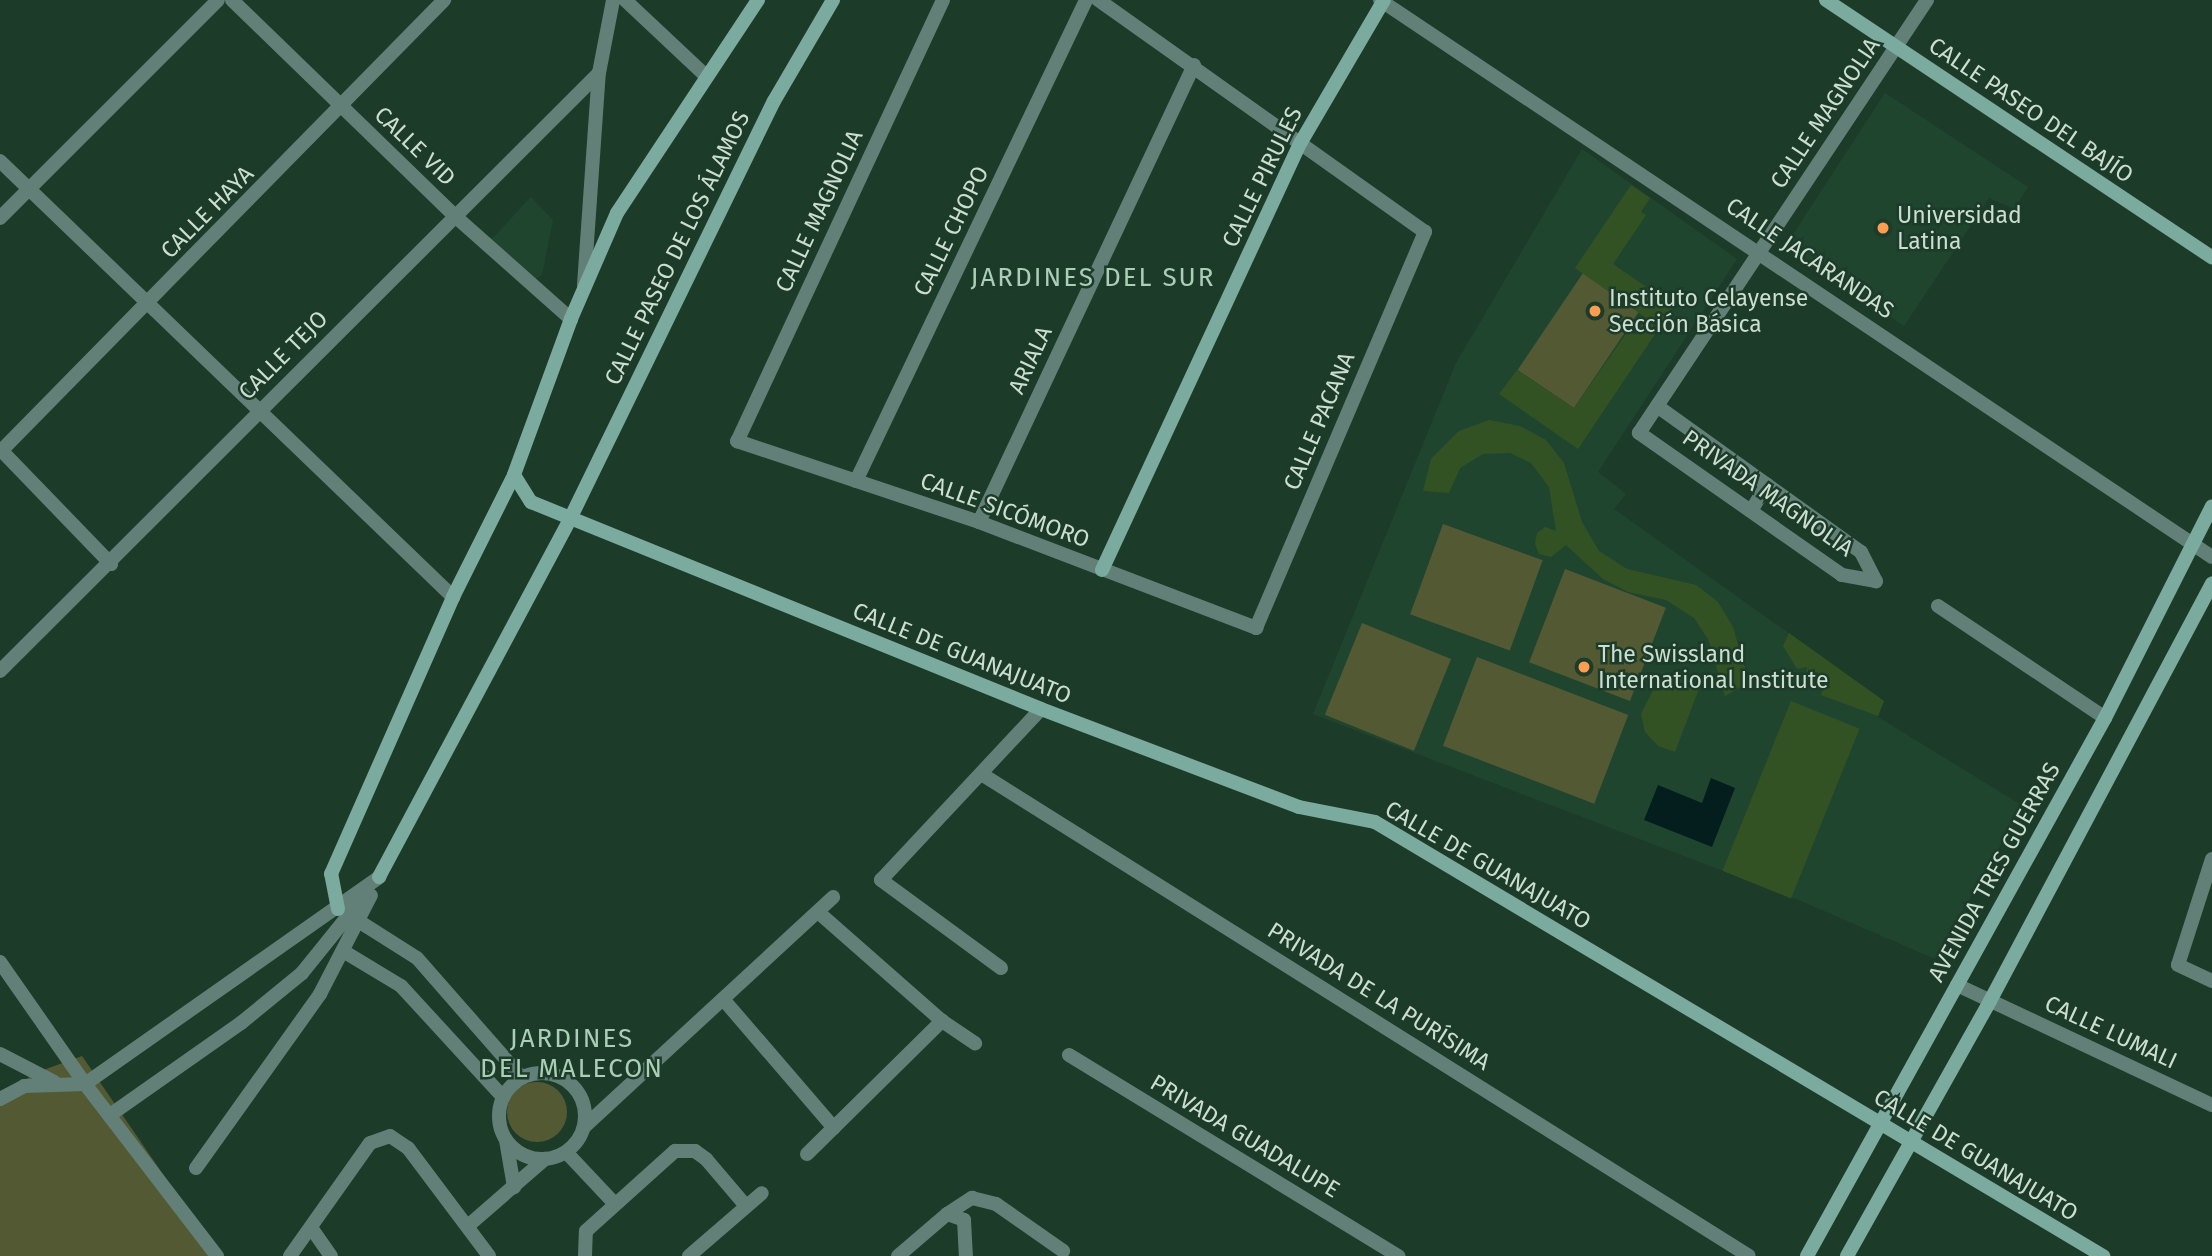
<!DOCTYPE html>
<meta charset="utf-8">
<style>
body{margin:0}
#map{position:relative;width:2212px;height:1256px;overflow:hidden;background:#1c3b29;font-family:"Fira Sans",sans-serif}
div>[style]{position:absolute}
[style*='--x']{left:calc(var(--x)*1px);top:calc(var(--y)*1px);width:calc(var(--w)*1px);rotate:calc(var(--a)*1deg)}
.built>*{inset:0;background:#20452f}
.green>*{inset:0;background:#535a33;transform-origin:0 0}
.round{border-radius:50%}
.water>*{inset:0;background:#041e1e}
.building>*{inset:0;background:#335224;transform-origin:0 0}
.street>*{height:14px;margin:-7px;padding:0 7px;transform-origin:7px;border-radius:7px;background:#638078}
.street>.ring{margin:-7px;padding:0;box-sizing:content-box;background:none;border:14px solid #638078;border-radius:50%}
.secondary>*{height:14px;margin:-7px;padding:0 7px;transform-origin:7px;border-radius:7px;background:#7bab9e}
.dots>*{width:19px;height:19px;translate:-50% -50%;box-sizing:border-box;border:4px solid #1c3b29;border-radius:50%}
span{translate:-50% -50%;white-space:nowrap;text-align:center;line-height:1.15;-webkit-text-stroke:5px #1c3b29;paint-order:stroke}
.street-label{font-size:23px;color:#ccddd1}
.poi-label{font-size:23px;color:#ccddd1}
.left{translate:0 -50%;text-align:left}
.quarter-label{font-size:26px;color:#aaceb6;letter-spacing:2px}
</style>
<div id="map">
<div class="built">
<i style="clip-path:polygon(1885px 93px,2028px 187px,2014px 209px,1989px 198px,1904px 326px,1784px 248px)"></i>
<i style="clip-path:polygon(1582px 149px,1737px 259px,1598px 472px,1626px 494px,1614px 509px,1884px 701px,1878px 717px,2023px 806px,1935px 959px,1794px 898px,1313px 714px,1456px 363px)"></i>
<i style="clip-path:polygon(531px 197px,553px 220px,542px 275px,532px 281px,488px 243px)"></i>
</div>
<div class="green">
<i style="left:1583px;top:273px;width:68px;height:117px;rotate:34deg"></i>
<i style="left:1443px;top:524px;width:106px;height:96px;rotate:20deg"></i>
<i style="left:1565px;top:569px;width:108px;height:100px;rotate:21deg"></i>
<i style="left:1362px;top:623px;width:96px;height:99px;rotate:22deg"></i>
<i style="left:1477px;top:657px;width:162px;height:95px;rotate:21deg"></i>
<i style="clip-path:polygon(82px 1056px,219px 1256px,0 1256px,0 1098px,35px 1073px)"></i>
<i class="round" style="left:507px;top:1082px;width:60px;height:60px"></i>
</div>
<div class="water">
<i style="clip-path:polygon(1711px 778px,1735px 788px,1712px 847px,1644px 820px,1658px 785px,1702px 803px)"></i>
</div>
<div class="building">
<i style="clip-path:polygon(1631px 185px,1650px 198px,1641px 212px,1646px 215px,1613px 264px,1674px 306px,1578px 449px,1499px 394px,1517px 370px,1574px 408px,1628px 331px,1635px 335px,1646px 318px,1575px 268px)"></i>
<i style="clip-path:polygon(1489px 420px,1520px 426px,1546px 440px,1564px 463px,1582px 522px,1599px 551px,1627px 569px,1696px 585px,1718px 602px,1733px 627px,1749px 682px,1725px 696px,1709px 641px,1694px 618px,1666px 600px,1628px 592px,1603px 579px,1566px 545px,1551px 557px,1539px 554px,1535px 544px,1537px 533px,1545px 527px,1556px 531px,1549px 487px,1531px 463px,1510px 453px,1483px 454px,1460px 468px,1449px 493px,1423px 491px,1431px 459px,1459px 431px)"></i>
<i style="clip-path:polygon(1789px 633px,1884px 701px,1878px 716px,1821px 695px,1823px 688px,1805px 683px,1807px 667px,1797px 669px,1783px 646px)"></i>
<i style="clip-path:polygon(1662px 672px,1700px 686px,1675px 752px,1658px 746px,1645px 732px,1641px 714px)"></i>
<i style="left:1791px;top:701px;width:74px;height:183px;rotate:22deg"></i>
</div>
<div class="street">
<i style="--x:232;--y:0;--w:312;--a:44.1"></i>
<i style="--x:456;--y:217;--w:154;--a:41.6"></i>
<i style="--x:625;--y:0;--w:112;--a:43.2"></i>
<i style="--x:943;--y:0;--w:487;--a:115"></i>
<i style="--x:737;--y:441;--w:255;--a:18.5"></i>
<i style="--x:979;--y:522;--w:297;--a:20.9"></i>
<i style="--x:1256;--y:628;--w:431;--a:-66.9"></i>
<i style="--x:1425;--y:232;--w:401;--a:-144.6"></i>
<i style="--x:1380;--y:0;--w:1001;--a:33.8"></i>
<i style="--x:0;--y:161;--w:629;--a:43.9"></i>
<i style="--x:0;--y:218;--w:308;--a:-45"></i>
<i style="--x:584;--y:285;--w:213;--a:-86"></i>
<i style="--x:599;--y:73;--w:74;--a:-79.1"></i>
<i style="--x:1657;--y:406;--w:251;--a:35.6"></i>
<i style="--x:1861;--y:552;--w:33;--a:63"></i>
<i style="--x:0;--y:449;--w:160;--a:46"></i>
<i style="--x:0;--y:452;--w:634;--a:-45.51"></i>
<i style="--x:856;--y:481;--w:533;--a:-64.44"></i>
<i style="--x:1751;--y:511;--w:31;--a:-59"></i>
<i style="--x:979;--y:522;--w:505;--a:-64.8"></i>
<i style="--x:1876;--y:581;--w:35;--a:-170"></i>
<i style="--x:1842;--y:575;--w:248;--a:-145"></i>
<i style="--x:1639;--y:433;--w:520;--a:-56.37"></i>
<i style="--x:1938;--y:606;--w:201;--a:33.8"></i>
<i style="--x:0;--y:671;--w:846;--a:-44.95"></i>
<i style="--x:983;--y:775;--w:904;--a:32.13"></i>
<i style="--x:2212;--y:859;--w:111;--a:107.8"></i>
<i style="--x:2178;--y:965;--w:38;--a:25"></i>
<i style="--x:818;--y:912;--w:165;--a:41.3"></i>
<i style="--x:942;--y:1021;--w:40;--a:34"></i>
<i style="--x:360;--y:922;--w:67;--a:32.3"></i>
<i style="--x:417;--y:958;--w:158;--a:48.8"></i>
<i style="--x:343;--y:951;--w:68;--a:31.1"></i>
<i style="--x:401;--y:986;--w:151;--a:47.4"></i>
<i style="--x:0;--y:962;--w:149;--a:55.1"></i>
<i style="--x:85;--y:1084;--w:217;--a:52.5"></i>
<i style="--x:1001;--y:968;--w:149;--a:-143.7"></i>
<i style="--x:881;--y:880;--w:234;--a:-46.9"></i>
<i style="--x:1957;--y:985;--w:282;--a:25.2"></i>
<i style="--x:723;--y:999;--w:170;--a:49.3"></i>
<i style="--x:0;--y:1054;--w:61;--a:27.4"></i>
<i style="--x:1069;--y:1055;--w:386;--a:31.4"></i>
<i class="ring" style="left:499px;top:1073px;width:72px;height:72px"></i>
<i style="--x:0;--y:1099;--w:27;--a:-28"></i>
<i style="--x:24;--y:1086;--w:61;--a:-1.9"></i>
<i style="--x:85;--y:1084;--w:360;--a:-35.1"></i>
<i style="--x:110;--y:1115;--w:160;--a:-35.1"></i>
<i style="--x:241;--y:1023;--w:79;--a:-39.3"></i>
<i style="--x:302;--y:973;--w:100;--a:-51.1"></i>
<i style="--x:584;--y:1127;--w:339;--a:-42.7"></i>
<i style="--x:506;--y:1140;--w:48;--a:80.3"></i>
<i style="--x:566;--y:1152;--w:70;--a:46.7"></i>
<i style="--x:807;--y:1154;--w:190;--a:-44.6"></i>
<i style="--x:196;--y:1168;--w:214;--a:-54.5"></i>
<i style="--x:320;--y:994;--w:111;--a:-62.7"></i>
<i style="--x:947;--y:1214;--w:30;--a:-33"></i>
<i style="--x:972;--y:1198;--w:25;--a:14"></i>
<i style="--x:996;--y:1204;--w:82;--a:35"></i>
<i style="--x:469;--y:1225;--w:101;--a:-41"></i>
<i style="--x:312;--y:1229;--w:33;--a:55"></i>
<i style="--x:290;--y:1256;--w:138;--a:-54.7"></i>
<i style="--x:370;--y:1143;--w:21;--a:-19"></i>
<i style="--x:390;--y:1136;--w:22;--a:34"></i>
<i style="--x:408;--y:1148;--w:135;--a:53.1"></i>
<i style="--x:585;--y:1256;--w:25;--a:-88"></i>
<i style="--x:586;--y:1231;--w:120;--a:-42"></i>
<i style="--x:675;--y:1151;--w:20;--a:0"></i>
<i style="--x:695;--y:1151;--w:14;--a:36"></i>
<i style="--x:706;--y:1159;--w:62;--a:49.6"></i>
<i style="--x:689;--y:1256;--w:96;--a:-40.8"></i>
<i style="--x:898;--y:1256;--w:65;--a:-40.6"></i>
<i style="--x:947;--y:1214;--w:18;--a:19"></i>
<i style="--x:964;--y:1220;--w:36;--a:87"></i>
</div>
<div class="secondary">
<i style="--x:758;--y:0;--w:255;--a:123.5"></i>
<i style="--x:617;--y:213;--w:116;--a:113.5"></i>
<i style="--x:571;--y:319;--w:166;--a:110.1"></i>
<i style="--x:514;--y:475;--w:32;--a:58"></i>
<i style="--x:531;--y:502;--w:550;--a:22.09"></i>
<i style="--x:1041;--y:709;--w:276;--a:20.8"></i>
<i style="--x:1299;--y:807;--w:77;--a:11.2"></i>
<i style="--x:1375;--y:822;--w:848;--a:30.8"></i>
<i style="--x:1826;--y:0;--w:464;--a:33.7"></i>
<i style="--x:1102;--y:570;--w:472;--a:-65.1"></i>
<i style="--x:1301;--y:142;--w:164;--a:-59.7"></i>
<i style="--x:379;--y:877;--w:406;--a:-61.9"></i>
<i style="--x:570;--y:519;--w:465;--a:-64"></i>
<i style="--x:774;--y:101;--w:117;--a:-59.7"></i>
<i style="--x:338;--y:909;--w:36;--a:-101"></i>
<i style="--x:331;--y:874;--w:303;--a:-66.2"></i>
<i style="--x:453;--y:597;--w:136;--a:-63.4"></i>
<i style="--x:1807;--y:1256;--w:615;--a:-61.02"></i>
<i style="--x:2105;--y:718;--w:237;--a:-63.2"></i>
<i style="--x:1847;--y:1256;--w:292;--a:-60.7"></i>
<i style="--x:1990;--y:1001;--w:473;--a:-62"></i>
</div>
<div class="dots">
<i style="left:1883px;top:228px;background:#fb9e51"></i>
<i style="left:1595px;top:311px;background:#fb9e51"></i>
<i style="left:1584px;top:667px;background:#fb9e51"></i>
</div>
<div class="street-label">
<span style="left:2031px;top:110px;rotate:34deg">CALLE PASEO DEL BAJÍO</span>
<span style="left:1825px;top:113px;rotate:-56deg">CALLE MAGNOLIA</span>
<span style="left:415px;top:146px;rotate:44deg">CALLE VID</span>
<span style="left:1262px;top:177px;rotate:-64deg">CALLE PIRULES</span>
<span style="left:819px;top:211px;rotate:-65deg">CALLE MAGNOLIA</span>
<span style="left:207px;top:212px;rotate:-45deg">CALLE HAYA</span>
<span style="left:951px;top:231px;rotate:-64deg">CALLE CHOPO</span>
<span style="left:677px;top:248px;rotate:-64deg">CALLE PASEO DE LOS ÁLAMOS</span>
<span style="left:1810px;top:258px;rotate:34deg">CALLE JACARANDAS</span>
<span style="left:283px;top:355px;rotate:-45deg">CALLE TEJO</span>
<span style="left:1030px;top:360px;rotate:-65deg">ARIALA</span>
<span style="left:1319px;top:421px;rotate:-67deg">CALLE PACANA</span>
<span style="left:1768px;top:493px;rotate:35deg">PRIVADA MAGNOLIA</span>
<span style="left:1005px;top:510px;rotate:20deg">CALLE SICÓMORO</span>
<span style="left:962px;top:653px;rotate:22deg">CALLE DE GUANAJUATO</span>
<span style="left:1488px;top:865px;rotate:30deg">CALLE DE GUANAJUATO</span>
<span style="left:1994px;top:872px;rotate:-61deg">AVENIDA TRES GUERRAS</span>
<span style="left:1379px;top:996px;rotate:32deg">PRIVADA DE LA PURÍSIMA</span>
<span style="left:2111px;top:1032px;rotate:25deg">CALLE LUMALI</span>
<span style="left:1245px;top:1136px;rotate:31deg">PRIVADA GUADALUPE</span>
<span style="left:1976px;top:1155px;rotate:31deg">CALLE DE GUANAJUATO</span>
</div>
<div class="poi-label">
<span class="left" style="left:1897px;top:228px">Universidad<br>Latina</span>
<span class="left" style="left:1609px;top:311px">Instituto Celayense<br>Sección Básica</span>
<span class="left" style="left:1598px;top:667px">The Swissland<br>International Institute</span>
</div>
<div class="quarter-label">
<span style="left:1093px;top:278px">JARDINES DEL SUR</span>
<span style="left:572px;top:1054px">JARDINES<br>DEL MALECON</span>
</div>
</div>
